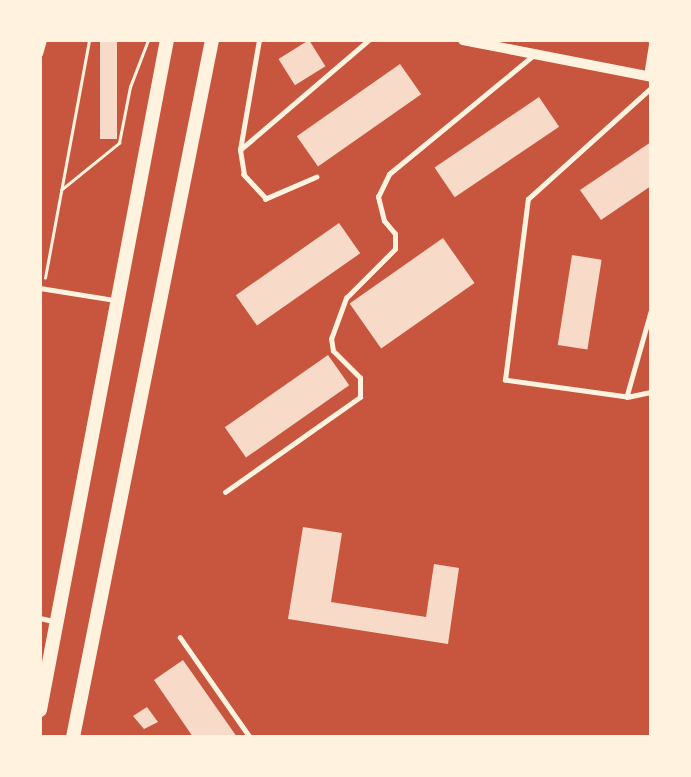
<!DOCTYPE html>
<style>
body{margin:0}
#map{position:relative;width:691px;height:777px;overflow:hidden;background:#c8553d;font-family:"Noto Sans",sans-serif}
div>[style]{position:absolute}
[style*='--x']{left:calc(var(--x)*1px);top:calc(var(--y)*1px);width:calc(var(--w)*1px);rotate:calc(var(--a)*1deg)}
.building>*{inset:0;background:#f7dbc8;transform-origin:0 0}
.path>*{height:2.5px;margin:-1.25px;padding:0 1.25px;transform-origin:1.25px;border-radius:1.25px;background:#fff3e0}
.service>*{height:4.5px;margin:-2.25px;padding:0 2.25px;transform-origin:2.25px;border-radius:2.25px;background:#fff3e0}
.tertiary>*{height:10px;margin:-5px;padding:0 5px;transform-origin:5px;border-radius:5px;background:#fff3e0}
.primary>*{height:14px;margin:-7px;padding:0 7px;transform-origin:7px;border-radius:7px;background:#fff3e0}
span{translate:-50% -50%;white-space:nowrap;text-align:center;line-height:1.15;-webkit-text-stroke:7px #fff3e0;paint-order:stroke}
.frame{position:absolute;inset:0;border:42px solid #fff3e0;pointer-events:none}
</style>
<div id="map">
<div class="building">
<i style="left:100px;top:40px;width:17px;height:99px"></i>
<i style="left:309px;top:40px;width:31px;height:36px;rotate:58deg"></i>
<i style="left:400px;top:64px;width:37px;height:126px;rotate:55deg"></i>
<i style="left:539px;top:97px;width:36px;height:126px;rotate:56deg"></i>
<i style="clip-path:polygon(651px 142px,651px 186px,601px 220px,580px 190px)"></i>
<i style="left:339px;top:223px;width:37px;height:126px;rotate:55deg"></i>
<i style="left:443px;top:238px;width:55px;height:114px;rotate:55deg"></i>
<i style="left:572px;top:255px;width:30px;height:91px;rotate:9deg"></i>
<i style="left:328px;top:355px;width:37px;height:126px;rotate:55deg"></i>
<i style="clip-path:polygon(303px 527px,342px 533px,331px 602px,426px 617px,434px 564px,459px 568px,448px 644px,288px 619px)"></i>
<i style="clip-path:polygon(183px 660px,237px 737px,193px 737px,154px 680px)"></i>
<i style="clip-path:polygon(147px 707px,158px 722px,144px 729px,133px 716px)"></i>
</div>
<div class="path">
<i style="--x:61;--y:190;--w:75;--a:-39"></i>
<i style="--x:119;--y:143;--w:57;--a:-78.9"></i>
<i style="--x:130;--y:87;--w:50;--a:-69"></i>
<i style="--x:45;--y:278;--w:242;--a:-79.5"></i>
</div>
<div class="service">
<i style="--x:40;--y:54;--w:15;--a:-74"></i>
<i style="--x:646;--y:76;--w:31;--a:-81"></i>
<i style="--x:240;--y:150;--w:112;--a:-80.2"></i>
<i style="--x:317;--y:177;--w:56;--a:156.7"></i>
<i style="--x:266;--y:199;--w:33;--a:-133"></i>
<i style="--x:244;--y:175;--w:25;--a:-99"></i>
<i style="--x:240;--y:150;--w:170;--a:-40.5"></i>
<i style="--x:40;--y:288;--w:76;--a:9.1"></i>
<i style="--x:651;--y:312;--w:88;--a:105.8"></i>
<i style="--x:627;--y:397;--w:25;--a:-12"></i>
<i style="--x:627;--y:397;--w:123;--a:-172.1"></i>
<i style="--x:505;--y:380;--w:182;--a:-82.8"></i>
<i style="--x:528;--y:199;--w:166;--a:-42.1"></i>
<i style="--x:225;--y:492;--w:165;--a:-35.1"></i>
<i style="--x:360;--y:397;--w:19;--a:-90"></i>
<i style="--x:360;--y:378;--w:38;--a:-135"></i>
<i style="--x:333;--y:351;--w:12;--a:-99"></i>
<i style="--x:331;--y:339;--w:44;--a:-69.9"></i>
<i style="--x:346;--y:298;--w:69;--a:-45"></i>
<i style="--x:395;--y:249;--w:15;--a:-90"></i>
<i style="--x:395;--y:234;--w:17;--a:-130"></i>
<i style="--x:384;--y:221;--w:25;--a:-104"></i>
<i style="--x:378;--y:197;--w:25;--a:-64"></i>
<i style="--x:389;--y:174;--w:188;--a:-39.4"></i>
<i style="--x:40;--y:618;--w:13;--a:13"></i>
<i style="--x:180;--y:637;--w:122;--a:55"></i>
</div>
<div class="tertiary">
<i style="--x:463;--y:40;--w:192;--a:11.1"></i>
</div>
<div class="primary">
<i style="--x:40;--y:710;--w:682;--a:-79.27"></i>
<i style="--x:73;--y:737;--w:711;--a:-78.72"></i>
</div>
<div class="frame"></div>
</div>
